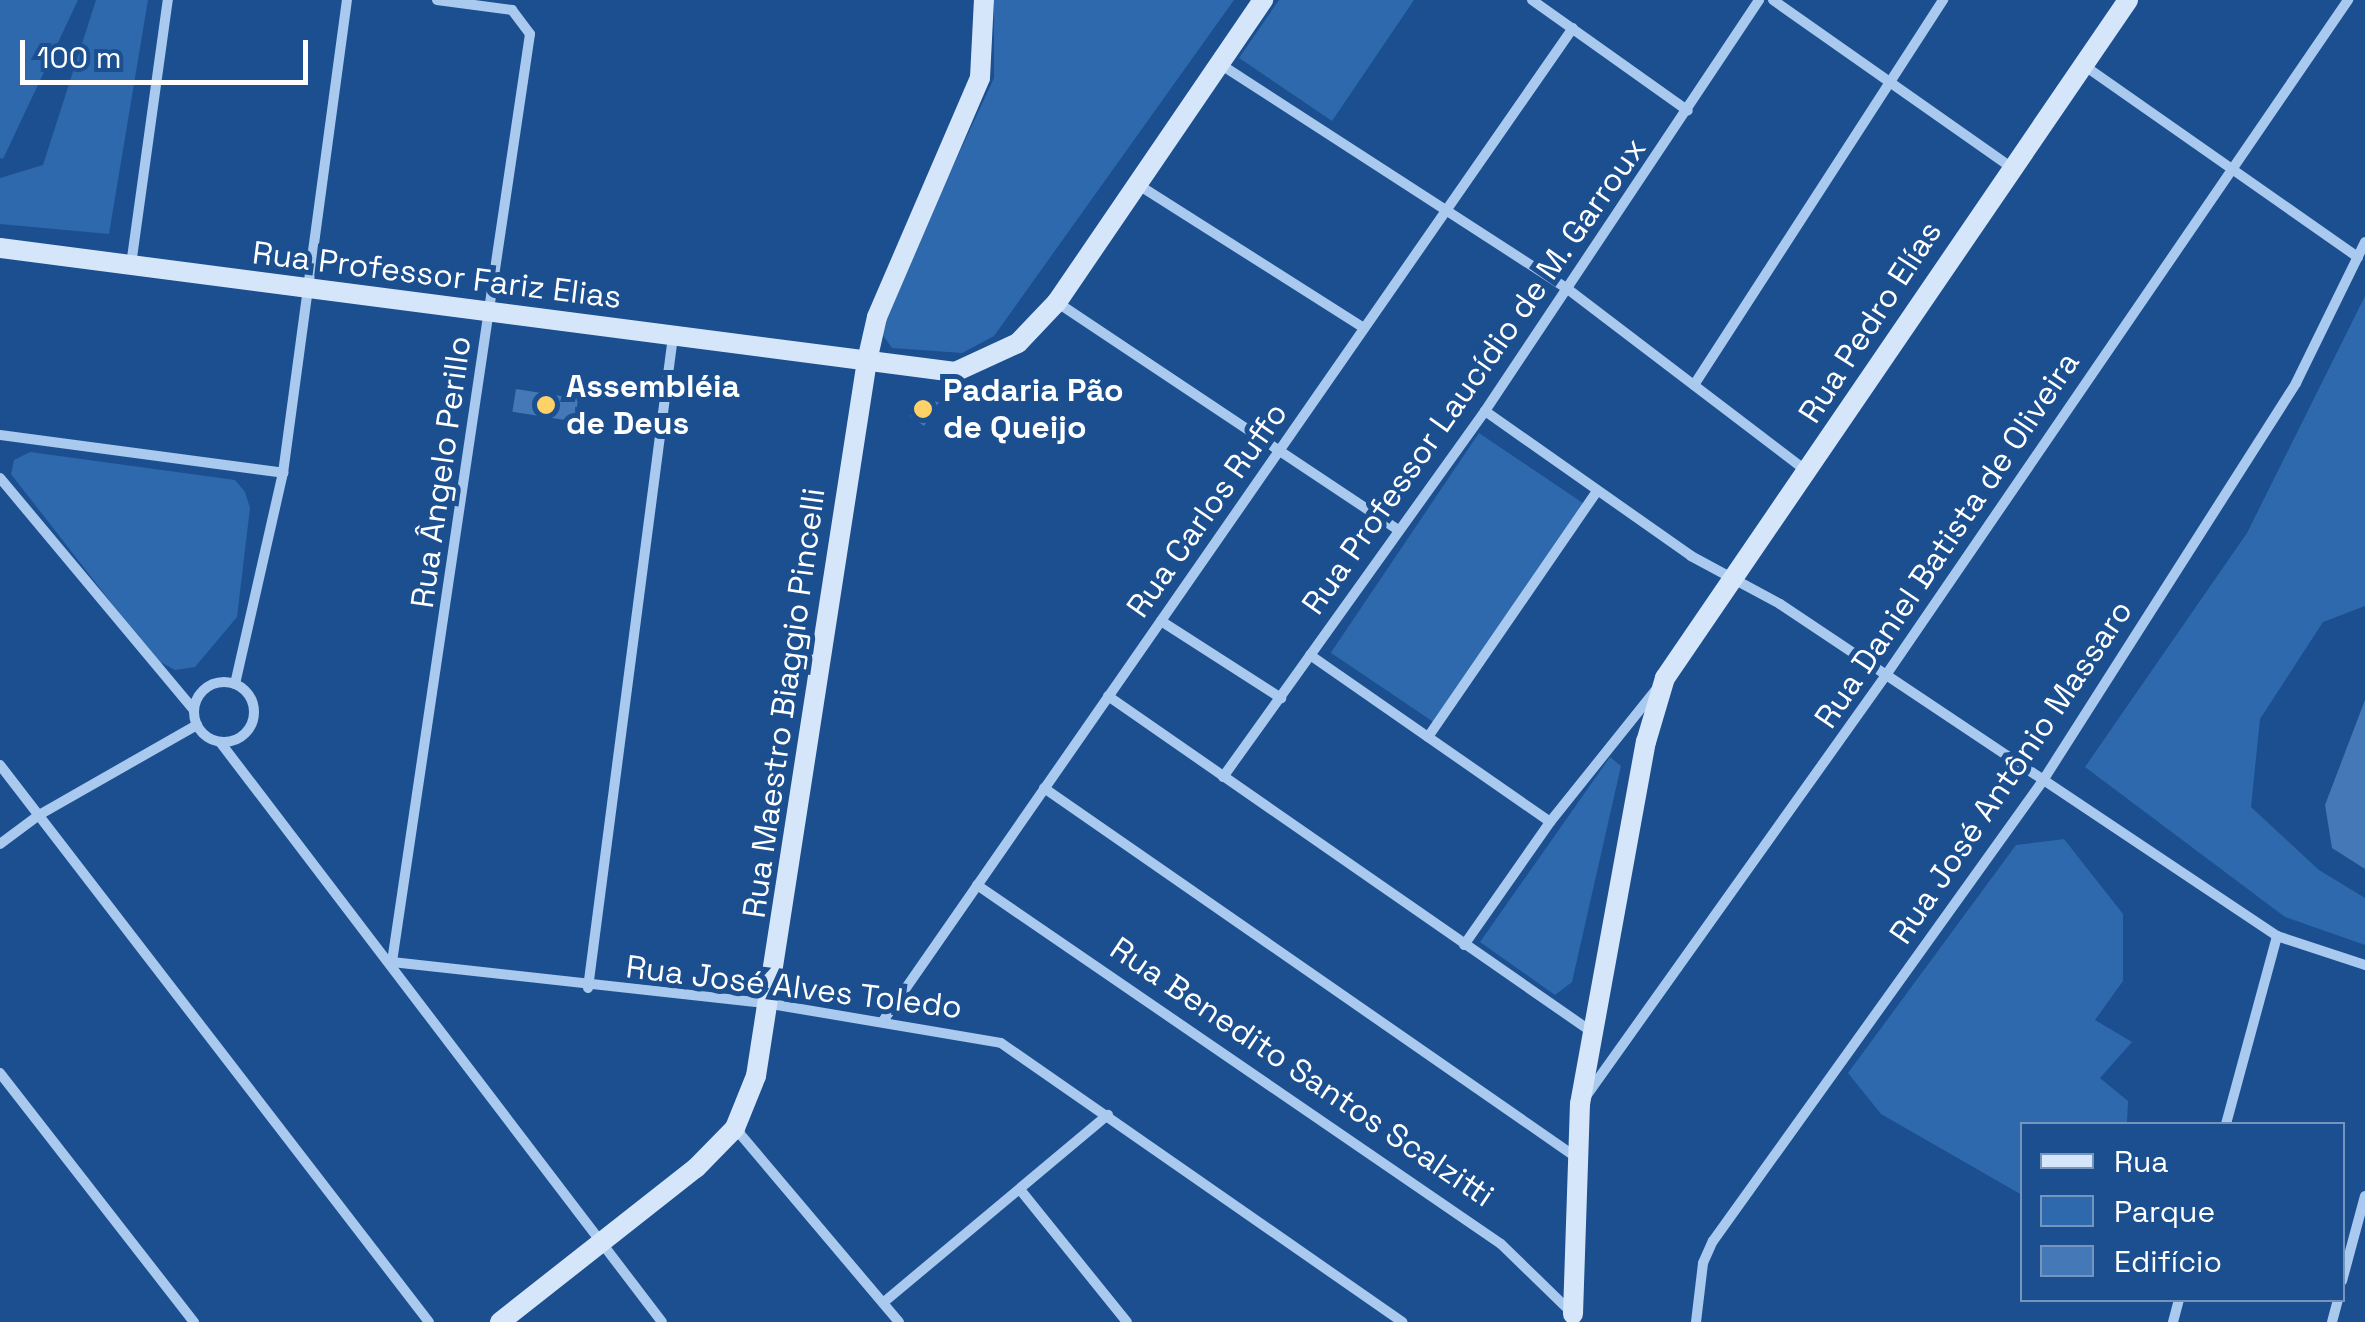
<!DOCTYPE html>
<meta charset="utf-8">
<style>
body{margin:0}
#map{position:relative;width:2365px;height:1322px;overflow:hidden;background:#1b4f8f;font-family:"Space Grotesk",sans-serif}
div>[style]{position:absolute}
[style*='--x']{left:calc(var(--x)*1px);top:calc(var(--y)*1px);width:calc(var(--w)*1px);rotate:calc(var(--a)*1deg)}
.green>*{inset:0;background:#2e69ad;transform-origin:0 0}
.building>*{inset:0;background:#4478b7;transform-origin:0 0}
.street>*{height:10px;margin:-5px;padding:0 5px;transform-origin:5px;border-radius:5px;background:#a9c9ee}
.street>.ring{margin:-5px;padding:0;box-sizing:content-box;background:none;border:10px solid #a9c9ee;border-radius:50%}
.secondary>*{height:20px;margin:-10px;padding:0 10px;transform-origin:10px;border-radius:10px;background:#d6e6fa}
.dots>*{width:28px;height:28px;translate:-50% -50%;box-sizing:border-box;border:5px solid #1b4f8f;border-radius:50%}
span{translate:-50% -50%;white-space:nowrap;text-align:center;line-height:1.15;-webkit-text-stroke:10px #1b4f8f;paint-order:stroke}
.street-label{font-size:32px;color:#fff}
.poi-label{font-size:32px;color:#fff;font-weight:700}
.left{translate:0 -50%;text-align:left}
.legend{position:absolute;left:2020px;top:1122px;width:325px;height:180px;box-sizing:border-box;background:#1b4f8f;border:2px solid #7695bc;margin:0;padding:12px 18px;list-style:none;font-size:30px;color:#fff}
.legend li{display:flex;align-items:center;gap:20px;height:50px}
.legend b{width:50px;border:2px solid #7695bc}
.scale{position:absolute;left:20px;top:40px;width:288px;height:45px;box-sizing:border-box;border:5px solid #fff;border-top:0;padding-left:12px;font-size:30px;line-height:35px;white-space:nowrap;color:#fff;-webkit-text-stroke:8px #1b4f8f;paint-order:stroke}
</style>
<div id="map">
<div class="green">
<i style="clip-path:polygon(0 0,78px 0,3px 159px,0 158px)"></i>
<i style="clip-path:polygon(96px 0,148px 0,109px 234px,0 224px,0 178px,43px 165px)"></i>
<i style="clip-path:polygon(994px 0,1234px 0,994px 336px,962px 353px,892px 348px,878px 328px,994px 78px)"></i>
<i style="clip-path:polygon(1279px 0,1414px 0,1332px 121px,1239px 58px)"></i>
<i style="clip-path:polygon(2365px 296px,2365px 606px,2323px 622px,2260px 719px,2251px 807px,2319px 870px,2365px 898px,2365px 945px,2285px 917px,2085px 767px,2247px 533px)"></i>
<i style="left:1479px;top:433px;width:131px;height:265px;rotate:34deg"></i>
<i style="clip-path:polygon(30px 452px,235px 480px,245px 492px,250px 508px,237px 617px,195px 667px,175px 670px,155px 659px,11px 474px,14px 460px)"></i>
<i style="clip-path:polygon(1610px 757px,1621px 766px,1572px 982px,1555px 995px,1480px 942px)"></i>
<i style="clip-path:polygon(2064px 839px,2123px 914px,2123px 981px,2095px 1020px,2132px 1042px,2100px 1078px,2128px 1101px,2127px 1124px,2022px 1124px,2022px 1195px,1881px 1114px,1848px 1073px,2016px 845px)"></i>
</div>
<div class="building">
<i style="left:516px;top:389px;width:63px;height:23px;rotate:9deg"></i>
<i style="clip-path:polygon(914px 400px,939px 402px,924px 426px,910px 416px)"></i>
<i style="clip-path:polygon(2365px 700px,2365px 869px,2332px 848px,2325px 805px)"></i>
</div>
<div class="street">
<i style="--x:437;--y:0;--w:76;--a:7.6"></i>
<i style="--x:512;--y:10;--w:30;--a:53"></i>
<i style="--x:530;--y:34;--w:938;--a:98.46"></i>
<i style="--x:392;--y:962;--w:381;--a:6.3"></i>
<i style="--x:771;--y:1004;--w:233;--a:9.6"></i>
<i style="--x:1001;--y:1043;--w:489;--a:34.8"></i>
<i style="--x:1532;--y:0;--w:191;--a:35.4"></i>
<i style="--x:1773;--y:0;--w:289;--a:35.1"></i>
<i style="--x:1220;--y:64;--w:416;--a:32.9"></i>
<i style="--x:1569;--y:290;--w:299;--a:37.3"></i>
<i style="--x:2082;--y:64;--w:337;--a:35"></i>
<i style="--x:1137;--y:184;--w:269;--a:32.4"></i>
<i style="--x:131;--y:265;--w:268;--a:-82.1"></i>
<i style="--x:1058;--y:303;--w:407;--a:33.7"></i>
<i style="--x:1694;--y:385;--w:459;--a:-57.1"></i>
<i style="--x:1485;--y:411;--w:252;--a:35.1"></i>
<i style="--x:1691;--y:556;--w:101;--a:28.3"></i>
<i style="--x:1780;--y:604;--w:598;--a:33.74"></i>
<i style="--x:2277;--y:936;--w:93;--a:18.2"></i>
<i style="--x:0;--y:435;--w:286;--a:7.6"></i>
<i style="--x:0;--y:478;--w:302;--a:50.1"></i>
<i style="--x:1161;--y:621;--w:143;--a:32.7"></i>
<i style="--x:1310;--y:655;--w:292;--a:34.8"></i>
<i class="ring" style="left:194px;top:682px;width:50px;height:50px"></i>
<i style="--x:235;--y:684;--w:216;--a:-77.2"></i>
<i style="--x:283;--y:473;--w:477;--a:-82.3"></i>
<i style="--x:1108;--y:696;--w:589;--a:34.77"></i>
<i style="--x:1428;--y:737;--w:296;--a:-55.5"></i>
<i style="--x:220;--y:742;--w:729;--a:52.69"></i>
<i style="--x:0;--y:765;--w:703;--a:52.4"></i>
<i style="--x:1223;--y:777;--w:450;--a:-54.4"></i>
<i style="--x:1485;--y:411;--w:494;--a:-56.3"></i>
<i style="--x:1044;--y:788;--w:647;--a:34.75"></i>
<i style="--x:0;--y:844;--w:49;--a:-36.6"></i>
<i style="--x:39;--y:815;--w:182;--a:-29.7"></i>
<i style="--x:977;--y:885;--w:635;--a:34.42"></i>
<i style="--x:1501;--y:1244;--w:99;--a:44.2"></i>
<i style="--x:1464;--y:945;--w:150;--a:-55"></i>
<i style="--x:1550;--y:822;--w:168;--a:-51.3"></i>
<i style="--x:588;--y:988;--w:658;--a:-82.57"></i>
<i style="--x:883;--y:1021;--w:1209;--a:-55.21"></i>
<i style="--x:0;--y:1073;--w:316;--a:52.1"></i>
<i style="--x:1584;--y:1099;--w:517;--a:-54.53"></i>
<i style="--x:1884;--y:678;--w:822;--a:-55.61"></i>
<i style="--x:2226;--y:1124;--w:195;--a:-74.8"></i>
<i style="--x:735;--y:1128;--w:254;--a:49.8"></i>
<i style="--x:1022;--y:1192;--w:167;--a:51.1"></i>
<i style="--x:2342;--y:1281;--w:88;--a:-74.9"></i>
<i style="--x:884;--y:1302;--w:292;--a:-39.9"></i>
<i style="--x:1696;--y:1322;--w:59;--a:-83.2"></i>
<i style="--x:1703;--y:1263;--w:24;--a:-66"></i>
<i style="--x:1713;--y:1241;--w:565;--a:-54.37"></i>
<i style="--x:2042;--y:782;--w:473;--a:-57.5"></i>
<i style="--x:2296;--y:383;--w:157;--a:-63.9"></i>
<i style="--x:2173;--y:1322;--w:23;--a:-75"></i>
<i style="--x:2332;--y:1322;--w:23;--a:-75"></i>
</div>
<div class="secondary">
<i style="--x:0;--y:248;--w:963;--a:7.4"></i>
<i style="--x:955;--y:372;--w:69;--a:-24.7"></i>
<i style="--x:1018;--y:343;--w:57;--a:-46.4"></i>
<i style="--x:1057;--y:302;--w:366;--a:-55.7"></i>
<i style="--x:1573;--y:1314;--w:210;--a:-88.1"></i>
<i style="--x:1580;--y:1104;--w:368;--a:-79.7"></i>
<i style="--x:1646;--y:742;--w:67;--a:-73.5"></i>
<i style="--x:1665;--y:678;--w:821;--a:-55.67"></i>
<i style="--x:500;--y:1322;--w:249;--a:-38.2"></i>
<i style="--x:696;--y:1168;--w:56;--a:-45.7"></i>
<i style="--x:735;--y:1128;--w:56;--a:-68"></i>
<i style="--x:756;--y:1076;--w:724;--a:-81.18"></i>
<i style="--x:867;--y:361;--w:45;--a:-77.2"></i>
<i style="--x:877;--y:317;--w:260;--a:-66.7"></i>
<i style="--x:980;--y:78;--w:78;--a:-87.1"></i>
</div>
<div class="dots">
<i style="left:546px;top:405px;background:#ffd166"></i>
<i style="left:923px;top:409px;background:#ffd166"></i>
</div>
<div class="street-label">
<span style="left:437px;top:275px;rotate:7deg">Rua Professor Fariz Elias</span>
<span style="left:1870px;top:322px;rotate:-57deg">Rua Pedro Elías</span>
<span style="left:1474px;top:376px;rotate:-55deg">Rua Professor Laucídio de M. Garroux</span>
<span style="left:441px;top:472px;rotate:-82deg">Rua Ângelo Perillo</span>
<span style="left:1207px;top:510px;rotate:-55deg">Rua Carlos Ruffo</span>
<span style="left:1947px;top:540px;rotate:-56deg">Rua Daniel Batista de Oliveira</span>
<span style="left:784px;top:703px;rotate:-82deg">Rua Maestro Biaggio Pincelli</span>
<span style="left:2011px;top:772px;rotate:-56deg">Rua José Antônio Massaro</span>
<span style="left:794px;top:987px;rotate:7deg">Rua José Alves Toledo</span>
<span style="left:1302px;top:1072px;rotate:34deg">Rua Benedito Santos Scalzitti</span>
</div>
<div class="poi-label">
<span class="left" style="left:566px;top:405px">Assembléia<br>de Deus</span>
<span class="left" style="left:943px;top:409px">Padaria Pão<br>de Queijo</span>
</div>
<ul class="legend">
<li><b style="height:12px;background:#d6e6fa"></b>Rua</li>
<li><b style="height:28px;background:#2e69ad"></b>Parque</li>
<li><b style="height:28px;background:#4478b7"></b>Edifício</li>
</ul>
<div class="scale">100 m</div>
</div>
